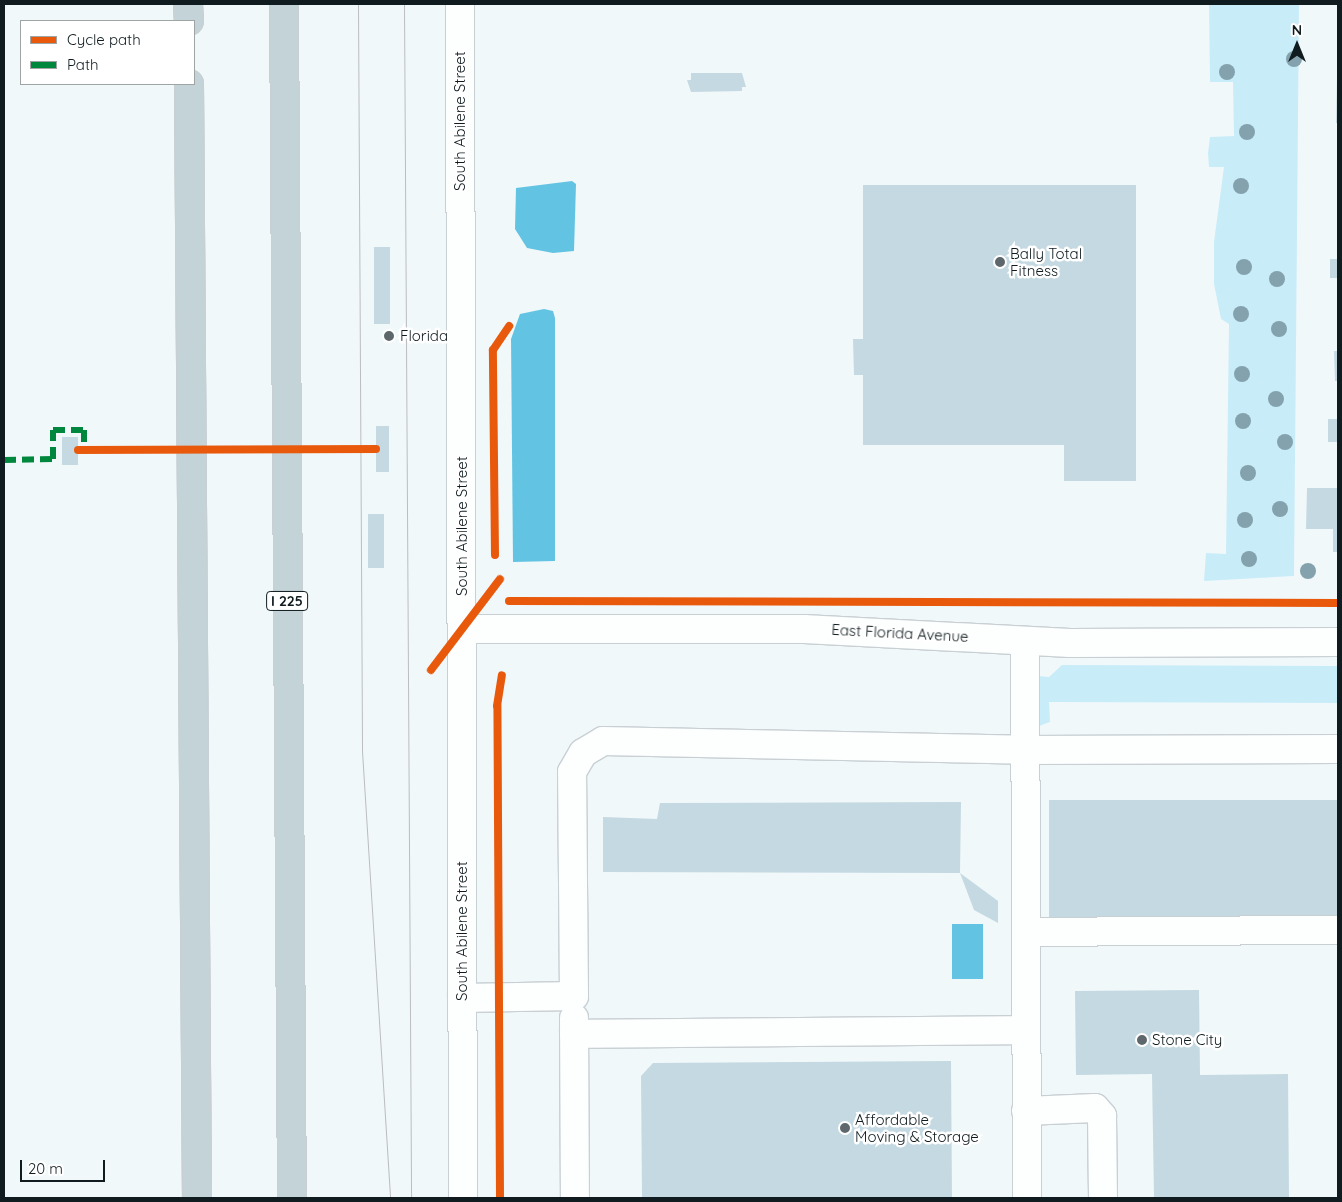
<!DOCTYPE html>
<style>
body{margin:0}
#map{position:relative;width:1342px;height:1202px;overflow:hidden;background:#f1f8fa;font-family:Quicksand,sans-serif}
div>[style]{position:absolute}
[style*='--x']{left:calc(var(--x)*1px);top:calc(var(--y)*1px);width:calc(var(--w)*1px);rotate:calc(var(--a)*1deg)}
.green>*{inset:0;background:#c9ecf9}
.water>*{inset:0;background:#62c4e2;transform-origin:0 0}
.building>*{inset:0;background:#c4d9e1;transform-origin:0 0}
.roads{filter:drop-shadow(1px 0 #c8d0d4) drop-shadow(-1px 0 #c8d0d4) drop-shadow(0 1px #c8d0d4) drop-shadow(0 -1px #c8d0d4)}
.minor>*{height:28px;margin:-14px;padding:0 14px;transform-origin:14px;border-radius:14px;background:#fdfefe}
.highway>*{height:28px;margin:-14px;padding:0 14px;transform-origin:14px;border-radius:14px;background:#c4d3d8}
.tram>*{height:1px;margin:-0.5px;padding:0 0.5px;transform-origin:0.5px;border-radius:0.5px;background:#bbbdbe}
.quiet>*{height:6px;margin-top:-3px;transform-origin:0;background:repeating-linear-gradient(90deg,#00873e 0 12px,transparent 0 18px)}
.cycleway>*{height:8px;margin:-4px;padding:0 4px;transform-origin:4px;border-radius:4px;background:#e8590c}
.trees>*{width:16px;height:16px;margin:-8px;border-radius:50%;background:#83a2ad}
.dots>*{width:14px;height:14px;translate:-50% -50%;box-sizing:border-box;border:2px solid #fff;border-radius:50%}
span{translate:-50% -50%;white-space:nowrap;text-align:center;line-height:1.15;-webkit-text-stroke:5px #fff;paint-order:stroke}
.shield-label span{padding:1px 4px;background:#fff;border:1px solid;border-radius:4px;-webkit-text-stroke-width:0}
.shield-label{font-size:14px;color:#0f1b1f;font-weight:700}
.street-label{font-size:15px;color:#0f1b1f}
.poi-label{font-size:15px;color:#0f1b1f}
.left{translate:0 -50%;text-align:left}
.frame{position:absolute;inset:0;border:5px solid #0f1b1f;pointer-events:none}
.legend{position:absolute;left:20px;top:20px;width:175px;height:65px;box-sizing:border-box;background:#fff;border:1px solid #9fa4a5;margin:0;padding:6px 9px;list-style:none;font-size:15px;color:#0f1b1f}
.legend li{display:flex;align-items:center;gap:10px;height:25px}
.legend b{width:25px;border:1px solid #9fa4a5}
.north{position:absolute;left:1272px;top:20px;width:50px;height:50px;-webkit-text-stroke:4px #fff;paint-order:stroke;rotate:0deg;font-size:14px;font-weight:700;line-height:20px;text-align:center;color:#0f1b1f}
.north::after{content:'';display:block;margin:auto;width:18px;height:22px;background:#0f1b1f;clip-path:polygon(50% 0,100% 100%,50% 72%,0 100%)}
.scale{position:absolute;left:20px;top:1160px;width:85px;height:22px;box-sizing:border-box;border:2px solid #0f1b1f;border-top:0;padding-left:6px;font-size:15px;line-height:18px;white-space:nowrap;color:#0f1b1f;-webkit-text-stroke:4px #fff;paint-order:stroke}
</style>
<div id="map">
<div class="green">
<i style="clip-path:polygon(1209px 4px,1299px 4px,1294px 576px,1204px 581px,1206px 553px,1226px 554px,1229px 324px,1221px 319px,1214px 284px,1214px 242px,1224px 167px,1209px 167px,1208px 153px,1210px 137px,1234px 136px,1233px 82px,1210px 82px)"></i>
<i style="clip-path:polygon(1062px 665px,1338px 666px,1338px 703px,1049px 702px,1050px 722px,1039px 726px,1038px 676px,1049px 677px)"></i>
</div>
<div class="water">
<i style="clip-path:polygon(572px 181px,576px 184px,574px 251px,553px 253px,527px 248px,515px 229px,516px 188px)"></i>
<i style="clip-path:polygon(544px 309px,553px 311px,555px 318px,555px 561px,513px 562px,511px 339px,520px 314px)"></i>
<i style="left:952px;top:924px;width:31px;height:55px"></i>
</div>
<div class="building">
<i style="clip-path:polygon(691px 73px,742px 73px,746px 87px,742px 87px,742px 91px,691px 92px,687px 80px,691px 80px)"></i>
<i style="clip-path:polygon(1337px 76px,1338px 76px,1338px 123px,1336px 123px)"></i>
<i style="clip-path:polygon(863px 185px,1136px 185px,1136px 481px,1064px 481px,1064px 445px,863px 445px,863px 375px,854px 375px,853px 339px,863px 339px)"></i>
<i style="left:390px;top:247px;width:77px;height:16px;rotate:90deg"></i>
<i style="left:1330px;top:259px;width:8px;height:19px"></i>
<i style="clip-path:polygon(1334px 351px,1338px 351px,1338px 381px,1335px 381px)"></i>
<i style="left:1328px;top:419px;width:10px;height:23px"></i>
<i style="left:376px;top:426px;width:13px;height:46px"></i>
<i style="left:62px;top:437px;width:16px;height:28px"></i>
<i style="clip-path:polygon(1307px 488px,1338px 488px,1338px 552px,1333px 552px,1333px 529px,1306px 529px)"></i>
<i style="left:384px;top:514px;width:54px;height:16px;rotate:90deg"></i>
<i style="left:1049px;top:800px;width:289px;height:117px"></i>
<i style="clip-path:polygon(961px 802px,960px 873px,603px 872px,603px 817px,657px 819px,660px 803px)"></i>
<i style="clip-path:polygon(960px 873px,998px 901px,998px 923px,974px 910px)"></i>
<i style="clip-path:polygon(1199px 990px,1200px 1075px,1288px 1074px,1289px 1198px,1154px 1198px,1152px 1074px,1076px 1075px,1075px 991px)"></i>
<i style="clip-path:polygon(951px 1061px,952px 1198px,642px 1198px,641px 1076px,653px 1063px)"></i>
</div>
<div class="roads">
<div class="minor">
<i style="--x:460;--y:4;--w:1194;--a:89.86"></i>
<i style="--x:462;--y:629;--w:342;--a:0"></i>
<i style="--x:804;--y:629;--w:266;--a:3"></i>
<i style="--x:1070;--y:643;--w:268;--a:-0.2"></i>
<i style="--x:1025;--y:641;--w:557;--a:89.79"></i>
<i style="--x:1026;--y:932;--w:312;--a:-0.4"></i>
<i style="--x:462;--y:998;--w:112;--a:-1"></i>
<i style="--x:574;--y:996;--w:224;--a:-90.5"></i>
<i style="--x:572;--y:772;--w:22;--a:-60"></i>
<i style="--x:583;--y:753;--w:23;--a:-31"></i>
<i style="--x:603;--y:741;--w:421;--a:1.2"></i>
<i style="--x:1024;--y:750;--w:314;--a:-0.2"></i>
<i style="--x:574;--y:1018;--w:180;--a:89.7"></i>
<i style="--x:574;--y:1034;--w:451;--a:-0.5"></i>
<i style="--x:1026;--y:1111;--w:69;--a:-2.5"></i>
<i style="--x:1095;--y:1108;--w:11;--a:49"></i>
<i style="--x:1102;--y:1116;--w:82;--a:89.3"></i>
</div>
<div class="highway">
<i style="--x:188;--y:4;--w:17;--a:87"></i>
<i style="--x:284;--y:4;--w:1194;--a:89.62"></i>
<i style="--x:189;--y:84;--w:1114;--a:89.59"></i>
</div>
</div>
<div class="tram">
<i style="--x:358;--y:4;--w:747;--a:89.69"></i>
<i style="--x:362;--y:751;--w:448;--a:86.4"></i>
<i style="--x:404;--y:4;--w:1194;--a:89.66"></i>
</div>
<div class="quiet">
<i style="--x:4;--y:460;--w:49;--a:-1.2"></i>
<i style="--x:53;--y:459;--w:29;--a:-90"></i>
<i style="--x:53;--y:430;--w:31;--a:0"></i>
<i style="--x:84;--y:430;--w:20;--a:90"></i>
<i style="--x:84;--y:450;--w:4;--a:180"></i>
</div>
<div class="cycleway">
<i style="--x:78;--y:450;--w:298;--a:-0.2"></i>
<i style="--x:495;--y:555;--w:205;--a:-90.6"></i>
<i style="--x:493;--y:350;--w:29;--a:-56"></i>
<i style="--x:509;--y:601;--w:829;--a:0.14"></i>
<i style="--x:431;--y:670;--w:114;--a:-52.8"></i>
<i style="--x:500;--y:1198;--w:492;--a:-90.3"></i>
<i style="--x:497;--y:706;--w:31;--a:-81"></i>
</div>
<div class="trees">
<i style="left:1294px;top:59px"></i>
<i style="left:1227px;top:72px"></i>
<i style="left:1247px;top:132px"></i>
<i style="left:1241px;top:186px"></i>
<i style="left:1244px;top:267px"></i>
<i style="left:1277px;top:279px"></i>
<i style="left:1241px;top:314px"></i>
<i style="left:1279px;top:329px"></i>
<i style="left:1242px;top:374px"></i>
<i style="left:1276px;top:399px"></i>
<i style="left:1243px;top:421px"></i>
<i style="left:1285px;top:442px"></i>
<i style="left:1248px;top:473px"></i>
<i style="left:1280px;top:509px"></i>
<i style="left:1245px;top:520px"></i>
<i style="left:1249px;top:559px"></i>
<i style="left:1308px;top:571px"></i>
</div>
<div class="dots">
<i style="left:1000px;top:262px;background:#5e686c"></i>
<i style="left:389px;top:336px;background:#5e686c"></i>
<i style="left:1142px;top:1040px;background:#5e686c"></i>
<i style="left:845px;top:1128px;background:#5e686c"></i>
</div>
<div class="shield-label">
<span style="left:287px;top:601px">I 225</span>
</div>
<div class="street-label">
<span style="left:460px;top:121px;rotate:-90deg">South Abilene Street</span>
<span style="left:462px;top:526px;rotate:-90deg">South Abilene Street</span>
<span style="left:900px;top:633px;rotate:3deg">East Florida Avenue</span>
<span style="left:462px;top:931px;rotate:-90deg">South Abilene Street</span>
</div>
<div class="poi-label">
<span class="left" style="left:1010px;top:262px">Bally Total<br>Fitness</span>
<span class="left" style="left:400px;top:336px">Florida</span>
<span class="left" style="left:1152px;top:1040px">Stone City</span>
<span class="left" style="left:855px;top:1128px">Affordable<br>Moving &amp; Storage</span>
</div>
<div class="frame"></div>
<ul class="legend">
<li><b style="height:6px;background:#e8590c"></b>Cycle path</li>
<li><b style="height:6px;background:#00873e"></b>Path</li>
</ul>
<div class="north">N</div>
<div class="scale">20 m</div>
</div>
